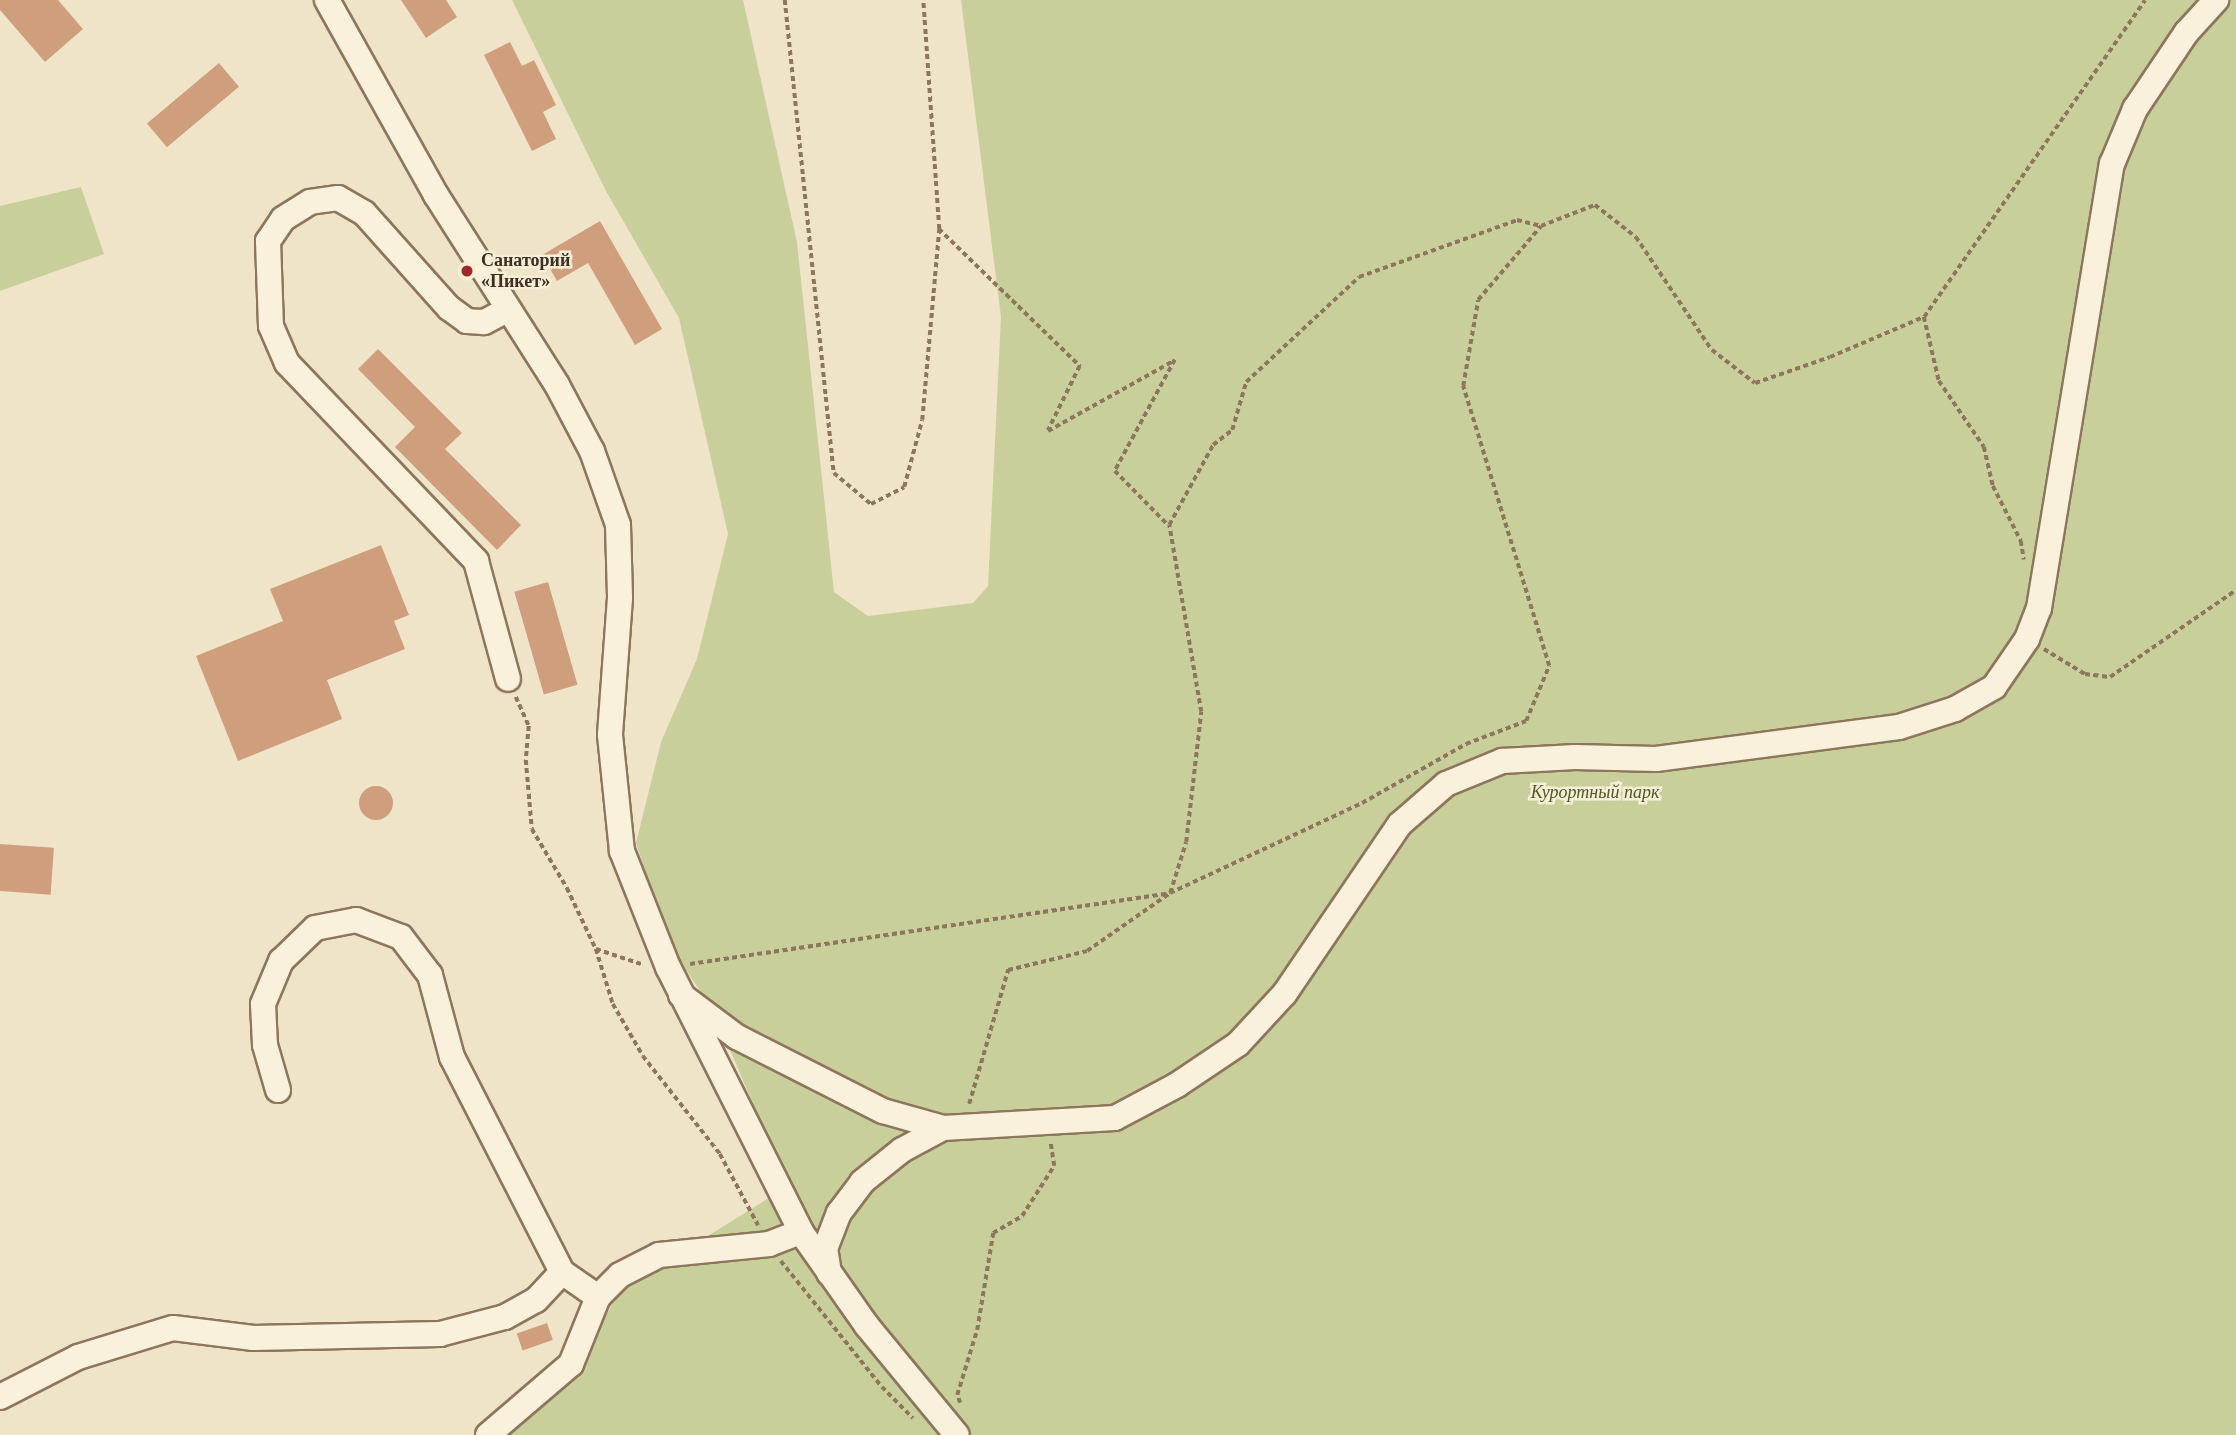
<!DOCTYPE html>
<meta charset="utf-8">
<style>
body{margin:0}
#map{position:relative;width:2236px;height:1435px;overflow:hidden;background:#f0e4c8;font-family:"Times New Roman",serif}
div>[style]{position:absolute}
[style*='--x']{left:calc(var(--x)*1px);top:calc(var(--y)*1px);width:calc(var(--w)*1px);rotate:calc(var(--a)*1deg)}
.green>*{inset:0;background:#c9cf9b}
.building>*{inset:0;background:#cf9f7d;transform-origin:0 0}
.round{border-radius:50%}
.path>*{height:3.5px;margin-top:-1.75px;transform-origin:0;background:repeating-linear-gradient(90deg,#8d765c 0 5px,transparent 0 8.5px)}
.roads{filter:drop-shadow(2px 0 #8d765c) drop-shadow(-2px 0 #8d765c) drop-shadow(0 2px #8d765c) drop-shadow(0 -2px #8d765c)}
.minor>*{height:24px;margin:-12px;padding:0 12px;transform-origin:12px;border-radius:12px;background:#faf1dc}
.dots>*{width:19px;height:19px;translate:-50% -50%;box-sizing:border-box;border:4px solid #f7eed8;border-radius:50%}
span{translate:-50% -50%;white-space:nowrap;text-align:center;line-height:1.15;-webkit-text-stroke:5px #f7eed8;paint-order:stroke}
.poi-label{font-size:18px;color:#3d2e20;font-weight:700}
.left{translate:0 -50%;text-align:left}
.park-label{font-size:18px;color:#4d5a26;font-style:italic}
</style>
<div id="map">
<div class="green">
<i style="clip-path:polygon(512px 0,743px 0,797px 242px,834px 592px,868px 616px,973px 603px,988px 586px,1001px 317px,961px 0,2236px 0,2236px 1435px,509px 1435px,578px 1372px,618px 1292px,788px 1186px,713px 1010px,670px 946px,636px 843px,661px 742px,697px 659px,728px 534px,679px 318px,606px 191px)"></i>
<i style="clip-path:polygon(81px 187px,104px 254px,0 291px,0 206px)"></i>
</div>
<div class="building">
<i style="clip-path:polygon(0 0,58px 0,83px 29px,45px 62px,0 10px)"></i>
<i style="clip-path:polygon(401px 0,446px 0,457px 17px,426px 38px)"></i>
<i style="clip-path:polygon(510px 42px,522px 66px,534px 60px,556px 105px,543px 112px,556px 139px,532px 151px,484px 55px)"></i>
<i style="left:219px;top:63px;width:31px;height:94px;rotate:50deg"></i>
<i style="clip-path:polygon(600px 221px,662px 329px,635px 345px,588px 263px,557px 281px,542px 255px)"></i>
<i style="clip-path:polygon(378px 349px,462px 433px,445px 449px,521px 525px,497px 550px,395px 447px,415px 427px,358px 369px)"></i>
<i style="clip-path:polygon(381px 545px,409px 615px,394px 621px,405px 649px,327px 680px,342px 719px,238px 761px,196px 656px,283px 621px,270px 589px)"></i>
<i style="left:548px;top:582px;width:107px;height:35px;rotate:74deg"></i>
<i class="round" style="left:359px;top:786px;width:34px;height:34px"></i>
<i style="left:0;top:844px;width:54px;height:47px;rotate:4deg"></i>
<i style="left:547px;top:1323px;width:18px;height:32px;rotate:71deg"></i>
</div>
<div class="path">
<i style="--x:785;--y:0;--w:476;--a:84.1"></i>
<i style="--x:834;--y:473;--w:48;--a:40"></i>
<i style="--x:871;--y:504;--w:37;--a:-27"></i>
<i style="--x:904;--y:487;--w:69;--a:-75"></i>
<i style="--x:922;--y:420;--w:192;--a:-84.9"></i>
<i style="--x:939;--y:229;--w:230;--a:-94"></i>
<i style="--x:939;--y:229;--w:197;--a:44.2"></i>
<i style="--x:1080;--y:366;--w:72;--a:116.2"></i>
<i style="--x:1048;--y:431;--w:145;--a:-29.2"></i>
<i style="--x:1175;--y:360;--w:126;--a:118.4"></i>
<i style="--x:1115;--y:471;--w:76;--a:45.5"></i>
<i style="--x:1924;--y:317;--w:66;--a:76.8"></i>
<i style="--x:1939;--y:381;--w:80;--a:55.7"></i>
<i style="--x:1984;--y:447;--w:40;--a:77"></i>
<i style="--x:1993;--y:486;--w:62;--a:63"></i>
<i style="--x:2021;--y:541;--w:19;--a:81"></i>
<i style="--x:2044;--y:649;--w:48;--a:31.4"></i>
<i style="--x:2085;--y:674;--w:25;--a:7"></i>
<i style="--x:2110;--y:677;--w:153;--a:-34.6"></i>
<i style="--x:516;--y:697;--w:32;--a:66"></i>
<i style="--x:529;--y:726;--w:34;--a:95"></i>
<i style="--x:526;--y:760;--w:69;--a:85"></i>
<i style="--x:532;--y:829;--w:69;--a:59.3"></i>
<i style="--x:567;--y:888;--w:68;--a:64.6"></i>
<i style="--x:596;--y:949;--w:58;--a:72.8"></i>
<i style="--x:613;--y:1004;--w:60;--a:60"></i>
<i style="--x:643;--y:1056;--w:125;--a:51.8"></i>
<i style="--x:720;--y:1154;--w:81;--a:61.8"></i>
<i style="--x:596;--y:949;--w:51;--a:18.4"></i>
<i style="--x:690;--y:964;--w:485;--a:-8.4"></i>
<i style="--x:1170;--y:893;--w:212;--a:-25.1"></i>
<i style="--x:1362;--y:803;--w:120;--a:-29.6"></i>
<i style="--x:1466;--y:744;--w:64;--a:-21"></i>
<i style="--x:1526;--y:721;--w:60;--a:-67.3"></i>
<i style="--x:1549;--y:666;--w:293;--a:-107.1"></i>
<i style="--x:1463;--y:386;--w:87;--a:-80.1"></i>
<i style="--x:1478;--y:300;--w:97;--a:-49.6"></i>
<i style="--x:1541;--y:226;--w:58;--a:-21.3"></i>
<i style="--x:1595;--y:205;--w:52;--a:38"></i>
<i style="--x:1636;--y:237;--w:136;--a:56.1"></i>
<i style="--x:1712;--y:350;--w:54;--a:37.5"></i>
<i style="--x:1755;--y:383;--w:79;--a:-19.1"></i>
<i style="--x:1830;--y:357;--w:102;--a:-23.1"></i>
<i style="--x:1924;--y:317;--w:386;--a:-55.1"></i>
<i style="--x:969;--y:1104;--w:140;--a:-73.8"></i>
<i style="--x:1008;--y:970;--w:81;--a:-13.5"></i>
<i style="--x:1087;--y:951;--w:101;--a:-34.9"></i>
<i style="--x:1170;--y:893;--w:53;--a:-72.6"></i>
<i style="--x:1186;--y:842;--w:131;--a:-83.4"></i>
<i style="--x:1201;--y:712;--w:190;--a:-99.7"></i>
<i style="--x:1169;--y:525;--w:91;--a:-61.2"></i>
<i style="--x:1213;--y:445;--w:24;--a:-38"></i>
<i style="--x:1232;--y:430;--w:50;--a:-73.7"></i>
<i style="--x:1246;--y:382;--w:154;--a:-42.9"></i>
<i style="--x:1359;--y:277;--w:168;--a:-19.8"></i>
<i style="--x:1517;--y:220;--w:25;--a:14"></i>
<i style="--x:781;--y:1261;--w:161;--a:51.3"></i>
<i style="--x:882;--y:1387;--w:44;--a:45"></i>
<i style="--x:960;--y:1403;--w:9;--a:-111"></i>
<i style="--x:957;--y:1395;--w:68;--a:-72.9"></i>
<i style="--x:977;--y:1330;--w:98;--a:-80.6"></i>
<i style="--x:993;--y:1233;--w:34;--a:-30"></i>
<i style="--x:1022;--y:1216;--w:59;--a:-57.4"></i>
<i style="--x:1054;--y:1166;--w:25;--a:-99"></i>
</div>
<div class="roads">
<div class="minor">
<i style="--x:327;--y:0;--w:223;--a:60.8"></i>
<i style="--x:436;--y:195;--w:225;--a:57.5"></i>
<i style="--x:557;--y:385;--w:75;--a:62.1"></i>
<i style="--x:592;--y:451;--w:78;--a:70.6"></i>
<i style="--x:618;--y:525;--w:73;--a:88.4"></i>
<i style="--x:620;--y:598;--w:137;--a:94.2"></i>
<i style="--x:610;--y:735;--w:117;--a:84.1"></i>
<i style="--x:622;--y:851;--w:125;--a:68.4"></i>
<i style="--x:668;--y:967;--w:297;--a:63.3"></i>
<i style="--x:801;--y:1232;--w:115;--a:54.9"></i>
<i style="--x:867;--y:1326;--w:141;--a:50.5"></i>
<i style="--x:507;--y:310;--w:26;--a:152"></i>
<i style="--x:484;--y:322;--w:17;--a:-177"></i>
<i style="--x:467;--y:321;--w:22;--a:-144"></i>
<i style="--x:449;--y:308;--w:127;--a:-131.8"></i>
<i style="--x:364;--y:213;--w:30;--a:-150"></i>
<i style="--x:338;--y:198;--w:28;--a:172"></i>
<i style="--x:310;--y:202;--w:32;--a:148"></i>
<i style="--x:283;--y:219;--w:27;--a:124"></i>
<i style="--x:268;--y:241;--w:85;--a:88"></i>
<i style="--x:271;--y:326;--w:40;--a:66.6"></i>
<i style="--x:287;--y:363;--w:274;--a:46.3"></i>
<i style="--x:476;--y:561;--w:122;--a:74.8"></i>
<i style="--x:681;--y:995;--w:70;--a:36.9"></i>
<i style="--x:737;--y:1037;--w:164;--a:26.9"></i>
<i style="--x:883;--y:1111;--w:62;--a:15.8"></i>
<i style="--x:943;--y:1128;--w:172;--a:-3.3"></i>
<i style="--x:1115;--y:1118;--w:70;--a:-28"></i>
<i style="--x:1177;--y:1085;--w:73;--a:-33.9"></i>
<i style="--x:1238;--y:1044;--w:69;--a:-47.3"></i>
<i style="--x:1285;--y:993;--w:204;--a:-55.8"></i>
<i style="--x:1400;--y:824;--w:61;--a:-41"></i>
<i style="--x:1446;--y:784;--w:61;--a:-22.3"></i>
<i style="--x:1502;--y:761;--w:73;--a:-3.1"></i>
<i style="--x:1575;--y:757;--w:81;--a:1.4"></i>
<i style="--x:1656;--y:759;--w:245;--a:-7.5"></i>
<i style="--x:1899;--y:727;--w:59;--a:-17.8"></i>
<i style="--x:1955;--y:709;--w:45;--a:-29.4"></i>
<i style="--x:1994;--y:687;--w:58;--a:-55.5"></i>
<i style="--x:2027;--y:639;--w:33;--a:-69"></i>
<i style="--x:2039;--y:608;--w:450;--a:-80.7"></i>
<i style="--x:2112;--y:164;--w:60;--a:-67.3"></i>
<i style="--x:2135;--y:109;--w:92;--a:-56.1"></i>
<i style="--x:2186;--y:33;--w:45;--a:-47.7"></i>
<i style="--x:278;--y:1090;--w:47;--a:-106.1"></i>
<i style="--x:265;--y:1045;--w:41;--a:-92.8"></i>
<i style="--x:263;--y:1004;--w:47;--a:-67.3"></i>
<i style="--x:281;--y:961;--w:47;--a:-44.1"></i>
<i style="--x:315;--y:928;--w:42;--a:-11"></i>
<i style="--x:356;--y:920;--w:48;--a:20.7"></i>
<i style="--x:401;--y:937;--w:48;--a:52.7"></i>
<i style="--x:430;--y:975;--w:85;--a:75"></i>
<i style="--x:452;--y:1057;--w:242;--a:62.9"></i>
<i style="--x:562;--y:1272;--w:44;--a:34.8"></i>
<i style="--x:829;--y:1273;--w:24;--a:-99"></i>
<i style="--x:825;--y:1249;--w:39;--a:-69"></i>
<i style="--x:839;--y:1213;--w:39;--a:-53"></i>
<i style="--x:862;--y:1182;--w:51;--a:-38.7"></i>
<i style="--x:902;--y:1150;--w:47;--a:-28.2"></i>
<i style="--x:0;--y:1397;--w:88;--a:-27.1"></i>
<i style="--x:78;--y:1357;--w:99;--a:-17"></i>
<i style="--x:173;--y:1328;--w:81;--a:7.1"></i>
<i style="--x:253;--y:1338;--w:187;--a:-1.2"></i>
<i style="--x:440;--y:1334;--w:67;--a:-14.7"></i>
<i style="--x:505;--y:1317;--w:35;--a:-29"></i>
<i style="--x:536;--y:1300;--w:38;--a:-47"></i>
<i style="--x:488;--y:1435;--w:109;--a:-40.5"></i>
<i style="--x:571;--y:1364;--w:72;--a:-68.1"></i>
<i style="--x:598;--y:1297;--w:31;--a:-45"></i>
<i style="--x:620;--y:1275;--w:44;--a:-27.1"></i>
<i style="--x:659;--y:1255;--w:111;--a:-5.7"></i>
<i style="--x:769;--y:1244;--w:34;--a:-21"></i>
</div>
</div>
<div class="dots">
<i style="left:467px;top:271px;background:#9e2a2b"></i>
</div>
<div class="poi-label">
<span class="left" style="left:481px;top:271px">Санаторий<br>«Пикет»</span>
</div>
<div class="park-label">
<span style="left:1595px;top:792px">Курортный парк</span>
</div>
</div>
